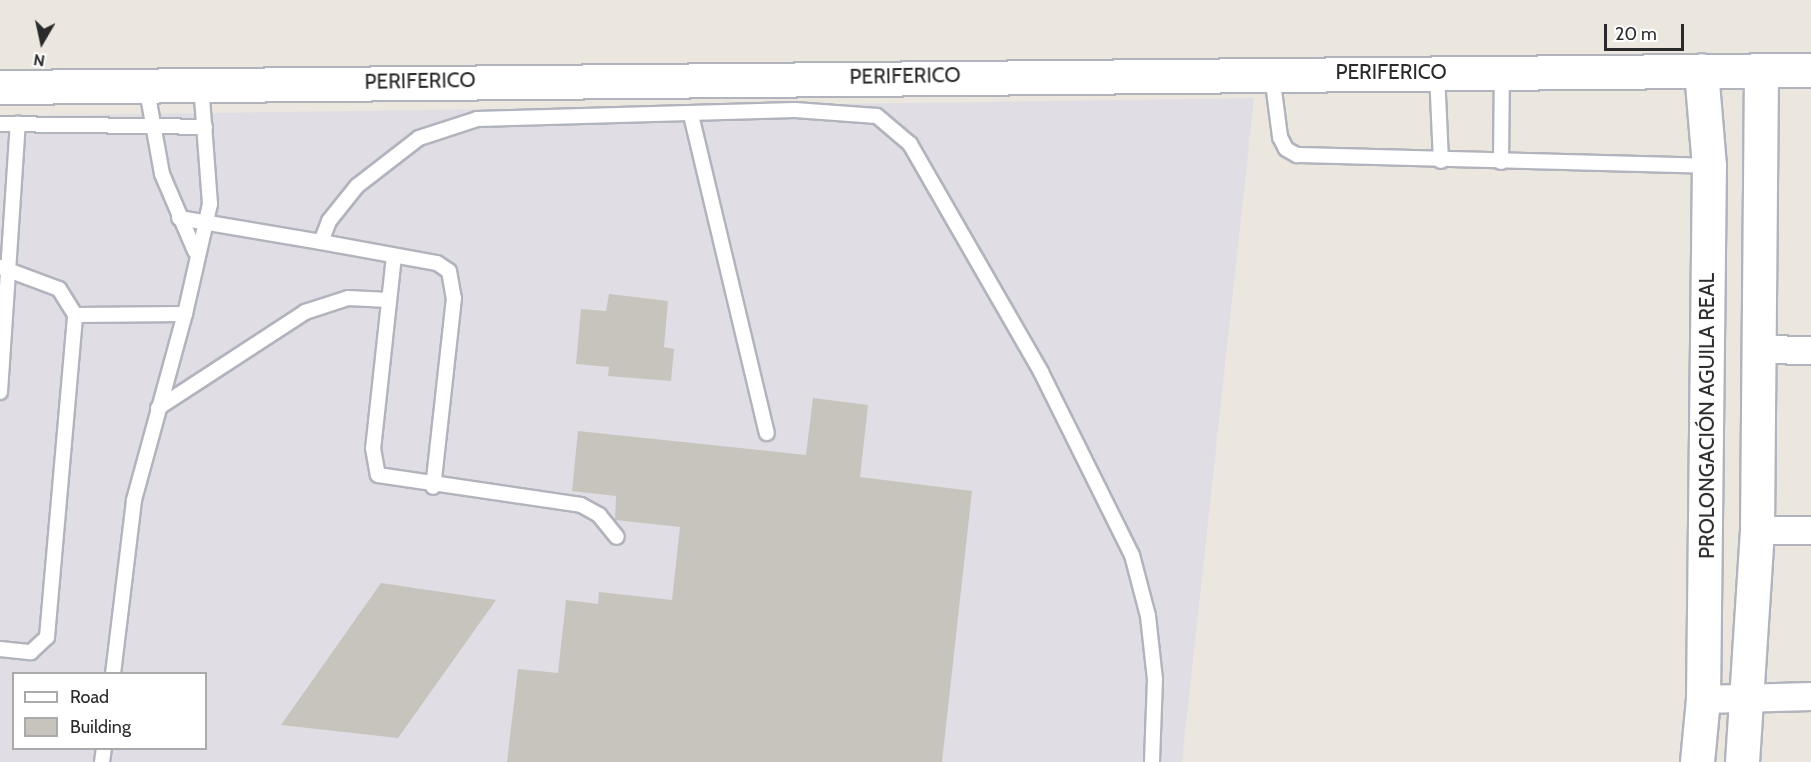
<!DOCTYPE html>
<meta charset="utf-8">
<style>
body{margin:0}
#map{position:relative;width:1811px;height:762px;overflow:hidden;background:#ebe7de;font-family:Cabin,sans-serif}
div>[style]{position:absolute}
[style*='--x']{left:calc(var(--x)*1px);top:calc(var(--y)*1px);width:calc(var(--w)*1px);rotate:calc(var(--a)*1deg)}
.industrial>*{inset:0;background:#e0dee4}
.building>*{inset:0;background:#c7c3bd}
.roads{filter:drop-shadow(2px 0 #b1b3bd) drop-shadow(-2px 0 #b1b3bd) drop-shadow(0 2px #b1b3bd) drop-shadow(0 -2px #b1b3bd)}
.lane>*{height:14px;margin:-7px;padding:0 7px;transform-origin:7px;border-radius:7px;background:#fff}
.street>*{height:27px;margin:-13.5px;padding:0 13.5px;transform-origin:13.5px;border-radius:13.5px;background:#fff}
.secondary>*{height:33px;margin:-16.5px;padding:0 16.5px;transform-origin:16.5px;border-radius:16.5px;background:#fff}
span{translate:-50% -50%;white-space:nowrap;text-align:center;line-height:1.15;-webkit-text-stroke:6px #fff;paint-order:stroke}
.street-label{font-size:21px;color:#2a2a2a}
.legend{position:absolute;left:12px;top:672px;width:195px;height:78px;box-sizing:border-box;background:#fff;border:2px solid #aaa;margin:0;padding:8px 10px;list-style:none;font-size:18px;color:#2a2a2a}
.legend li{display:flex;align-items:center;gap:12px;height:30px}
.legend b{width:30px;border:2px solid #aaa}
.north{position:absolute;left:12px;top:12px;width:60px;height:60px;-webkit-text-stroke:4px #fff;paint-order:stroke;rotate:189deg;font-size:16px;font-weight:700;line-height:24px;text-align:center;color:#2a2a2a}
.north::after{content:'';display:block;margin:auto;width:21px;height:27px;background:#2a2a2a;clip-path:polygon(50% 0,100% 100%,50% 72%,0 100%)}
.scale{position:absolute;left:1604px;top:24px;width:80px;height:27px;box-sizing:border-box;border:3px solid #2a2a2a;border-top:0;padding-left:8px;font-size:18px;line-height:21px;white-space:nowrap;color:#2a2a2a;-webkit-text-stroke:4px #fff;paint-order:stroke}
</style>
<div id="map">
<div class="industrial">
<i style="clip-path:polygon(evenodd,1254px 98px,1182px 762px,0 762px,0 116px,1254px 98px,14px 674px,206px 674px,206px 748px,14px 748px,14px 674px)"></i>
</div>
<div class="building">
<i style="clip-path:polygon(609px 294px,668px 301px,664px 347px,674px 349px,671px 381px,608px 376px,609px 367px,576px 364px,581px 309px,606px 311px)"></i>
<i style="clip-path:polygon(813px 398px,868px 405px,860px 477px,972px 491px,942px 762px,507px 762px,518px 669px,558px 673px,566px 600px,598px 604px,599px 592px,672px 600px,680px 527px,615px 520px,616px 496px,572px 491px,578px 431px,806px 455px)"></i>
<i style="clip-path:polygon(381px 583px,496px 600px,398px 738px,281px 725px)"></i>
</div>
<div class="roads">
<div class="lane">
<i style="--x:1437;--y:73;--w:88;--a:87.4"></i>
<i style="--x:1272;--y:75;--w:63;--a:82.6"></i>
<i style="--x:1280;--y:137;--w:13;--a:63"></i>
<i style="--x:1286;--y:149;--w:13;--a:29"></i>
<i style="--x:1297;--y:155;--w:412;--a:1.5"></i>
<i style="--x:146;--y:85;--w:90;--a:79.8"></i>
<i style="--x:162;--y:174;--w:84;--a:66.8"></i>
<i style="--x:691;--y:115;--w:327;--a:76.6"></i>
<i style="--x:0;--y:124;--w:205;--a:0.8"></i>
<i style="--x:1501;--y:162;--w:90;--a:-89.4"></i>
<i style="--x:179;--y:218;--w:144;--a:9.6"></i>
<i style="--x:321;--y:242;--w:22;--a:-69"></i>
<i style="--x:329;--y:221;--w:45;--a:-51.3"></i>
<i style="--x:357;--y:186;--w:78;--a:-37.7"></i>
<i style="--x:419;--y:138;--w:61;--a:-18.1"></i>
<i style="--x:477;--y:119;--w:318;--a:-1.6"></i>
<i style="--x:795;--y:110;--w:82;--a:4.2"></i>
<i style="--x:877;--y:116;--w:43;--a:40.3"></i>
<i style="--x:910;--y:144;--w:263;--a:60.1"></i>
<i style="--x:1041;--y:372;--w:204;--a:63.6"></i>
<i style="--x:1132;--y:555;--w:63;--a:75.3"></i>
<i style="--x:1148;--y:616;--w:63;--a:83.7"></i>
<i style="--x:1155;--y:679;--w:83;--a:92.1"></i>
<i style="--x:321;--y:242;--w:118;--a:10.3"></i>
<i style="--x:437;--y:263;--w:14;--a:34"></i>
<i style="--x:449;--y:271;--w:27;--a:80"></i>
<i style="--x:454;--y:298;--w:190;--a:96.3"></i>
<i style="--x:394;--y:256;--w:193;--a:96.2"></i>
<i style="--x:373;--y:448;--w:27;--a:80"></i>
<i style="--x:378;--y:475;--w:205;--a:8.4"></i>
<i style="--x:581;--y:505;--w:21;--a:29"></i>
<i style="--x:599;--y:515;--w:28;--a:51"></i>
<i style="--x:0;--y:267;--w:63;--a:20.4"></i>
<i style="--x:59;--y:289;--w:31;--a:58"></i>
<i style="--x:75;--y:315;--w:110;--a:-0.5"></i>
<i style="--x:185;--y:314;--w:113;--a:-77.2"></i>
<i style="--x:210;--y:204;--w:120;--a:-94.3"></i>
<i style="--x:0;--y:392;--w:269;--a:-86.2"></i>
<i style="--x:158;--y:408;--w:176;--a:-33.1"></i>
<i style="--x:305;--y:312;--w:45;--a:-18"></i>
<i style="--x:348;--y:298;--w:41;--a:2.8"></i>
<i style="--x:0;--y:649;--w:31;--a:6"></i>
<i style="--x:31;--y:652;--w:22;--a:-43"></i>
<i style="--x:47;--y:637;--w:323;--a:-85"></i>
<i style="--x:113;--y:674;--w:175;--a:-83.1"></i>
<i style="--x:134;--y:500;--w:193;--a:-74.7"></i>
<i style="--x:102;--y:762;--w:14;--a:-82"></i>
</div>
<div class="street">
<i style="--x:1760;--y:349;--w:51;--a:1.1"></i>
<i style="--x:1757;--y:530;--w:54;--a:0"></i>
<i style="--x:1703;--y:699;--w:108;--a:-1.6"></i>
</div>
<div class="secondary">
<i style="--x:0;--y:87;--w:1811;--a:-0.54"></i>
<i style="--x:1697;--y:762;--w:63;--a:-84.6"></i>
<i style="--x:1703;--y:699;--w:533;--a:-89.36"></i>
<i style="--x:1709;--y:166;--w:96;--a:-94.8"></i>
<i style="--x:1742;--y:762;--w:232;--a:-86.3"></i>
<i style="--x:1757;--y:530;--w:459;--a:-89.5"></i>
</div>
</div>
<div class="street-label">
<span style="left:1391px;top:72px">PERIFERICO</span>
<span style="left:905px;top:76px;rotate:-1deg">PERIFERICO</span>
<span style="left:420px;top:81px;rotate:-1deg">PERIFERICO</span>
<span style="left:1707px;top:416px;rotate:-90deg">PROLONGACIÓN AGUILA REAL</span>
</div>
<ul class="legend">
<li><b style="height:8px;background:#fff"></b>Road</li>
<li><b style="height:16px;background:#c7c3bd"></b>Building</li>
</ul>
<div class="north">N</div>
<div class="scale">20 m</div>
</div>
